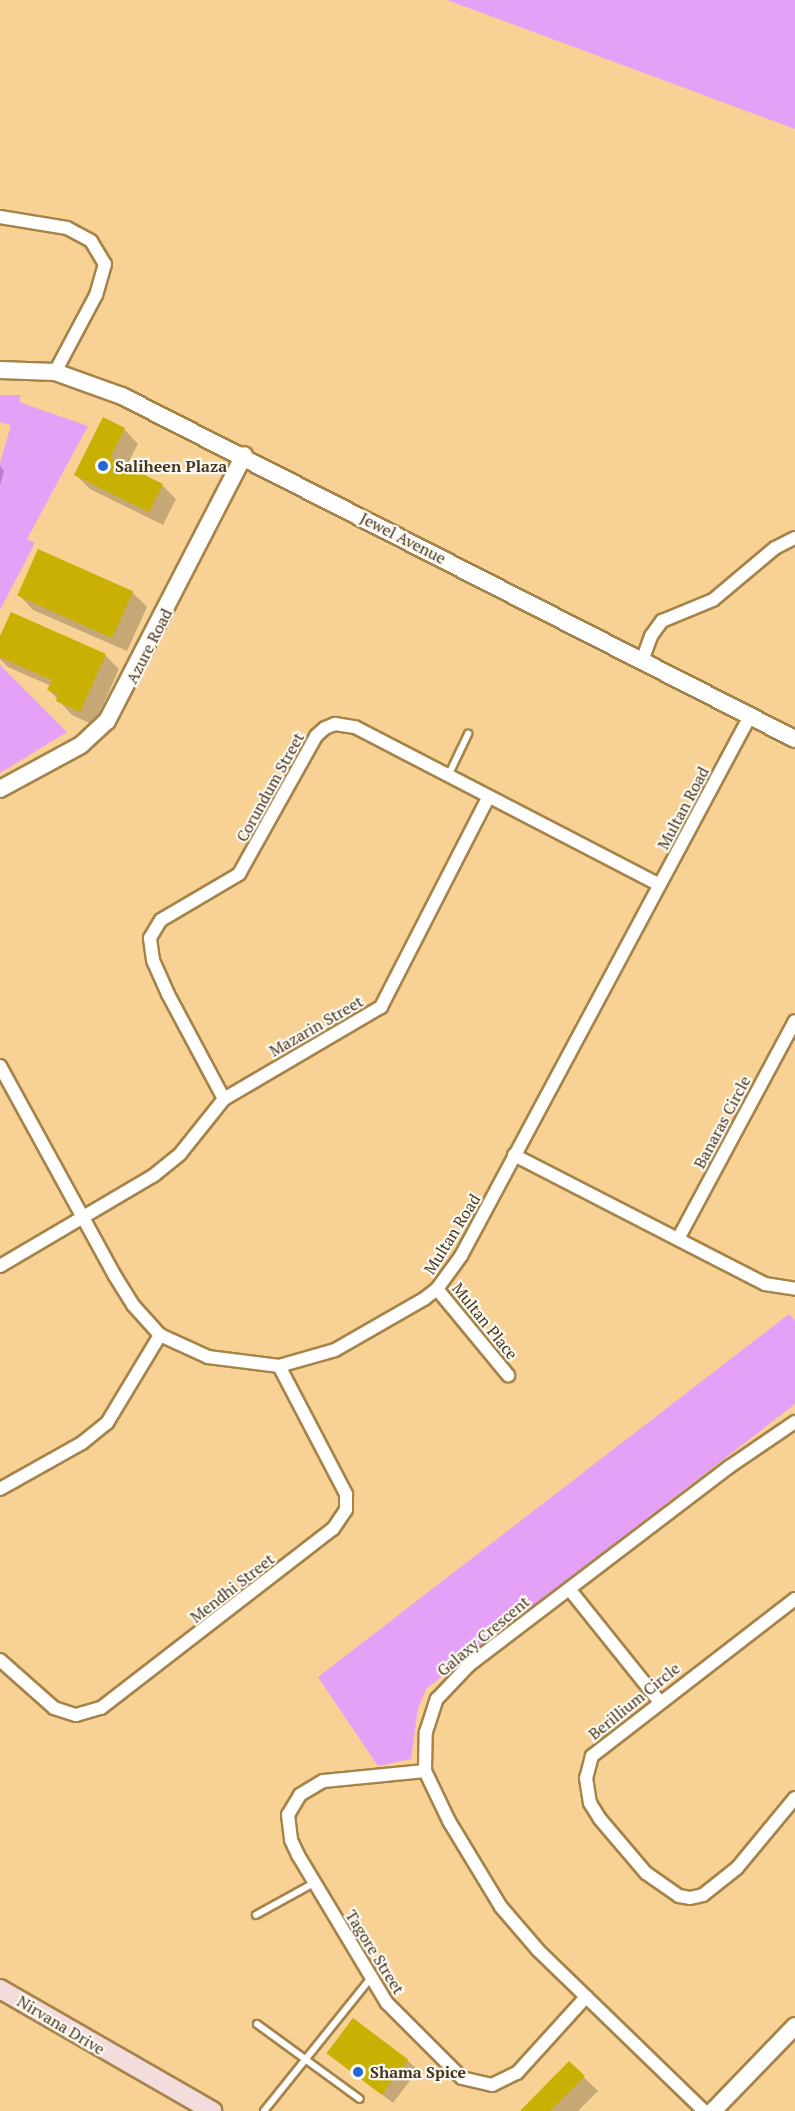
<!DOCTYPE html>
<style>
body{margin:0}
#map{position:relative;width:795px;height:2111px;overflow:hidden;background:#f8d295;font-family:"PT Serif",serif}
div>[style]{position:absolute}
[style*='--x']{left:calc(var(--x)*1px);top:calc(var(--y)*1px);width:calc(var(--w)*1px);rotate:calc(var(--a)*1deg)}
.green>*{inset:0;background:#e5a1f7}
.shadow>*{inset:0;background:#0003}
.building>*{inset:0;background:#c9b002;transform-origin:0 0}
.roads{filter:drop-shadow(2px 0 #a68348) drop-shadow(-2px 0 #a68348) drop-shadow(0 2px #a68348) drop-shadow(0 -2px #a68348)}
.service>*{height:6px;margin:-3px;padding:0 3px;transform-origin:3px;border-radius:3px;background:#fff}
.minor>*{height:12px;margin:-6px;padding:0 6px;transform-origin:6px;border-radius:6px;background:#fff}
.tertiary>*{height:16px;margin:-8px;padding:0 8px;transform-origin:8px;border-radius:8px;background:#fff}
.secondary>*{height:18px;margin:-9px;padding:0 9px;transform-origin:9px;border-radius:9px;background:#f2dcdc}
.dots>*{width:16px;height:16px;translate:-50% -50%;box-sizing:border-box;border:3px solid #fdf9f3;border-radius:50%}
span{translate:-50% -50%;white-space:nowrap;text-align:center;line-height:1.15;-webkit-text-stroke:4.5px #fdf9f3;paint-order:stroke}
.poi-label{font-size:16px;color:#45361d;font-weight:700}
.left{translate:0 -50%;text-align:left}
.street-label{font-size:16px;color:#45361d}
</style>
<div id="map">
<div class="green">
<i style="clip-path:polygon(447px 0,795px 0,795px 129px)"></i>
<i style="clip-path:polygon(0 395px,21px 395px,19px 402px,88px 426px,27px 539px,35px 543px,0 610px,0 463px,11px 425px,0 422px)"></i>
<i style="clip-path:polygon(0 665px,67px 732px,0 773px)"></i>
<i style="clip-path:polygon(789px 1314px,795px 1321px,795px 1404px,427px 1688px,418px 1708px,411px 1759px,378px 1766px,318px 1677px)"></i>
</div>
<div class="shadow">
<i style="clip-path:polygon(124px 429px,138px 444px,126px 467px,162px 485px,176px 499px,163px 525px,90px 489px,76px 475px)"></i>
<i style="clip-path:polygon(0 466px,4px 471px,0 485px)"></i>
<i style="clip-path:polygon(39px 551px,133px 593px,147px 607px,127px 651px,33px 610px,19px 595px)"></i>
<i style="clip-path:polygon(0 640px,105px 655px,119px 669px,94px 725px,72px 715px,49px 690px,51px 686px,8px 667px,0 659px)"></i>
<i style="clip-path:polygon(328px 2053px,407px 2060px,418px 2070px,393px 2103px)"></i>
<i style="clip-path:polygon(569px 2063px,598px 2091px,578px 2111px,522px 2111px)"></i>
</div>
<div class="building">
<i style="clip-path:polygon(103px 417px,125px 428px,110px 458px,163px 484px,149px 512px,74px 475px)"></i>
<i style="left:38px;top:549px;width:104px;height:51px;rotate:24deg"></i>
<i style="clip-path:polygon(11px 612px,106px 654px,80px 712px,56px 701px,58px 695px,47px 690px,52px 680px,0 657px,0 636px)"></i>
<i style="left:353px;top:2018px;width:69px;height:44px;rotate:37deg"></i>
<i style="clip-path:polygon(569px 2061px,585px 2076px,550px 2111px,520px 2111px)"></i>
</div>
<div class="roads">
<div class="service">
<i style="--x:448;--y:776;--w:47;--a:-64.5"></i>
<i style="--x:256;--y:1915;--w:66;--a:-28.9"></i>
<i style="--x:257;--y:2024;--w:127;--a:36.1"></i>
<i style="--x:264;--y:2111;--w:171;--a:-51.2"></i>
</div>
<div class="minor">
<i style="--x:0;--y:217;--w:68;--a:9.3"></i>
<i style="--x:67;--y:228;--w:27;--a:28"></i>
<i style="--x:91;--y:241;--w:27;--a:59"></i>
<i style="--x:105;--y:264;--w:32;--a:106"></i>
<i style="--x:96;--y:295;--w:87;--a:118"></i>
<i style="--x:642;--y:661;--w:27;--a:-70"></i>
<i style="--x:651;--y:636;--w:19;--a:-54"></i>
<i style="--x:662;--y:621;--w:55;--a:-22.4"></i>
<i style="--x:713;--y:600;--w:81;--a:-40"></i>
<i style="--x:775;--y:548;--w:22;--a:-27"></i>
<i style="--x:0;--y:1066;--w:239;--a:61.3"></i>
<i style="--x:115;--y:1276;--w:34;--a:58"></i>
<i style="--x:133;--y:1305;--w:40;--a:48"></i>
<i style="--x:160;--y:1335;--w:53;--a:24.6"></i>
<i style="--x:208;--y:1357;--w:72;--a:7.2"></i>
<i style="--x:279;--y:1366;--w:58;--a:-15.9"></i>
<i style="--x:335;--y:1350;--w:103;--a:-29.8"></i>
<i style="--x:424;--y:1299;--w:16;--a:-38"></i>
<i style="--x:437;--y:1289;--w:41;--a:-54"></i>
<i style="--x:461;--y:1256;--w:612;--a:-61.84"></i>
<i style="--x:224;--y:1099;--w:119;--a:-118.1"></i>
<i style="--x:168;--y:994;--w:37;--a:-114"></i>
<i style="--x:153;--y:960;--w:22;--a:-98"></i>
<i style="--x:150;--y:938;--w:21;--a:-59"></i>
<i style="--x:161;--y:920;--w:91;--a:-30.5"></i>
<i style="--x:239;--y:874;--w:158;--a:-60.8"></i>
<i style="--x:316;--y:736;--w:12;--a:-42"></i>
<i style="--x:325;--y:728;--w:11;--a:-22"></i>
<i style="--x:335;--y:724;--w:20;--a:9"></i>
<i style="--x:355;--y:727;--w:343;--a:27.4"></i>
<i style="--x:514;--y:1155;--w:282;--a:27.2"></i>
<i style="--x:765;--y:1284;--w:30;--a:9"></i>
<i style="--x:678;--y:1239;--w:247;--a:-61.8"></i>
<i style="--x:0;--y:1266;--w:178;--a:-30.5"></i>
<i style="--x:153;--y:1176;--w:35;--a:-39"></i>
<i style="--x:180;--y:1154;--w:70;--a:-51.3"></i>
<i style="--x:224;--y:1099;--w:182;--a:-30.4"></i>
<i style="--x:381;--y:1007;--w:235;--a:-62.9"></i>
<i style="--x:437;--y:1289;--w:112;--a:50.5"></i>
<i style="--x:0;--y:1489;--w:94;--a:-29.3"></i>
<i style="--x:82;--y:1443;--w:32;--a:-39"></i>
<i style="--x:107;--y:1423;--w:103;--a:-58.9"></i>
<i style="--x:570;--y:1590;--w:142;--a:51.3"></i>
<i style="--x:795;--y:1599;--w:257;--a:142.3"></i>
<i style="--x:592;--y:1756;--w:23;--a:105"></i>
<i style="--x:586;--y:1778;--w:25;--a:81"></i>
<i style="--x:590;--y:1803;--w:19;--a:58"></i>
<i style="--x:600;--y:1819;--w:71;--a:49.6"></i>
<i style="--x:646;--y:1873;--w:40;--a:34.9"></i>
<i style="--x:679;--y:1896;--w:11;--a:10"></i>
<i style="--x:690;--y:1898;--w:13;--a:-13"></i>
<i style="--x:703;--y:1895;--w:43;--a:-38.5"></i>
<i style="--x:737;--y:1868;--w:91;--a:-50.4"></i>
<i style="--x:0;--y:1660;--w:72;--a:41.6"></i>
<i style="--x:54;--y:1708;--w:23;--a:18"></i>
<i style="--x:76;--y:1715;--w:26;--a:-16"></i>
<i style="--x:101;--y:1708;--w:293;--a:-37.7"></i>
<i style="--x:333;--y:1529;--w:23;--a:-56"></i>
<i style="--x:346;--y:1510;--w:16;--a:-90"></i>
<i style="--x:346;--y:1494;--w:144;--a:-117.6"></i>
<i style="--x:425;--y:1771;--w:102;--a:174.4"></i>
<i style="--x:323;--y:1781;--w:27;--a:149"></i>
<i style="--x:300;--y:1795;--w:23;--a:121"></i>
<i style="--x:288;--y:1815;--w:25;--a:83"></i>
<i style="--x:291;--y:1840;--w:17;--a:65"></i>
<i style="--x:298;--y:1855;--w:173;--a:59"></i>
<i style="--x:387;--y:2003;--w:106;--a:45"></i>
<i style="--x:462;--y:2078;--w:31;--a:13"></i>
<i style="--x:492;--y:2085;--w:28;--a:-26"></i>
<i style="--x:517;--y:2073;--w:103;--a:-47.8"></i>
<i style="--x:704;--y:2111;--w:231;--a:-135.9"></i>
<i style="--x:538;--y:1950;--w:57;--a:-130.7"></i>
<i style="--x:501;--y:1907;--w:100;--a:-121.2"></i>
<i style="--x:449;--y:1821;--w:55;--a:-115.6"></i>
<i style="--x:425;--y:1771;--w:39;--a:-89"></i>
<i style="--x:426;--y:1732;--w:35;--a:-72"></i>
<i style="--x:437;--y:1699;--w:47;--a:-46.7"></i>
<i style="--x:469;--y:1665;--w:327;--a:-37.3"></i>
<i style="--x:729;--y:1467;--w:80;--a:-34.3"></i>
</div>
<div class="tertiary">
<i style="--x:0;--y:370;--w:55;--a:2.1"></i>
<i style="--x:55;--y:372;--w:71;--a:19.7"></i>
<i style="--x:122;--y:396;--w:755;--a:27.01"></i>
<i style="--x:0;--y:789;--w:92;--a:-28.5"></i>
<i style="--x:81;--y:745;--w:35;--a:-43"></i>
<i style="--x:107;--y:721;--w:299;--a:-62.7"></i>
<i style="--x:713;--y:2111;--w:118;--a:-46"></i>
</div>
<div class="secondary">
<i style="--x:0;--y:1989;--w:245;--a:29.9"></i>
</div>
</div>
<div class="dots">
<i style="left:103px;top:466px;background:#2269d5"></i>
<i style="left:358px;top:2072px;background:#2269d5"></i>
</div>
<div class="poi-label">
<span class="left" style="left:115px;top:466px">Saliheen Plaza</span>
<span class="left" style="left:370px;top:2072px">Shama Spice</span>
</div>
<div class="street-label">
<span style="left:403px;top:538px;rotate:27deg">Jewel Avenue</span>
<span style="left:149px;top:646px;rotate:-63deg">Azure Road</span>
<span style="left:270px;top:787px;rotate:-61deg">Corundum Street</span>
<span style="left:683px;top:808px;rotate:-62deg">Multan Road</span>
<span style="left:316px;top:1026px;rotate:-30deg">Mazarin Street</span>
<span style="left:722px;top:1122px;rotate:-62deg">Banaras Circle</span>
<span style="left:452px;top:1234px;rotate:-58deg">Multan Road</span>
<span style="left:485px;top:1321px;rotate:51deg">Multan Place</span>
<span style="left:232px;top:1588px;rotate:-38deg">Mendhi Street</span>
<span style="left:483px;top:1636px;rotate:-40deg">Galaxy Crescent</span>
<span style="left:634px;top:1701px;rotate:-39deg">Berillium Circle</span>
<span style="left:375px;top:1952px;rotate:58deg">Tagore Street</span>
<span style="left:61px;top:2025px;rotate:31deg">Nirvana Drive</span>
</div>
</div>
